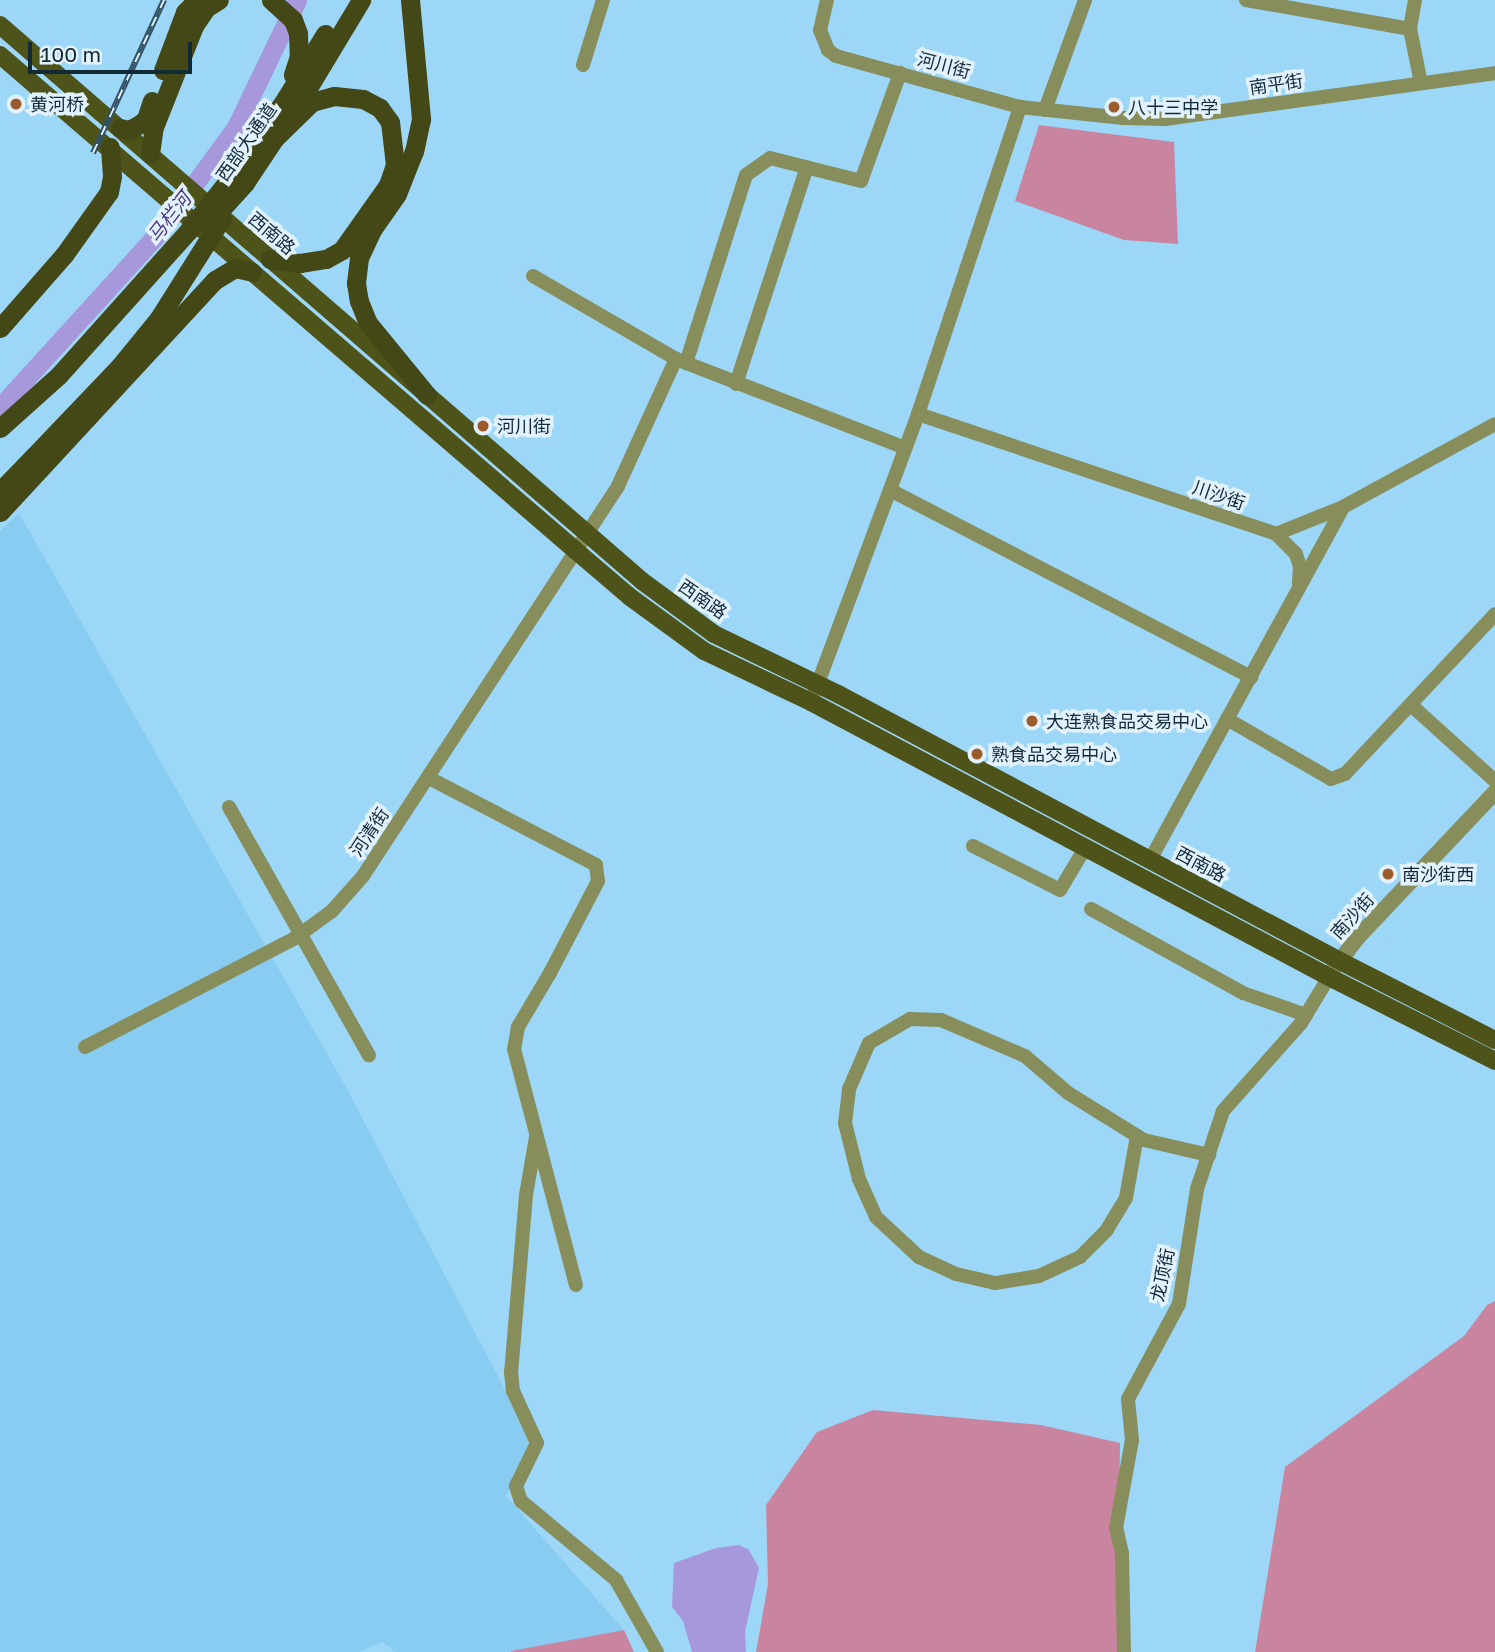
<!DOCTYPE html>
<meta charset="utf-8">
<style>
body{margin:0}
#map{position:relative;width:1495px;height:1652px;overflow:hidden;background:#9dd7f8;font-family:"Golos Text","Noto Sans SC",sans-serif}
div>[style]{position:absolute}
[style*='--x']{left:calc(var(--x)*1px);top:calc(var(--y)*1px);width:calc(var(--w)*1px);rotate:calc(var(--a)*1deg)}
.built>*{inset:0;background:#89ccf1}
.green>*{inset:0;background:#c985a0}
.water>*{inset:0;background:#a698da}
.river>*{height:19px;margin:-9.5px;padding:0 9.5px;transform-origin:9.5px;border-radius:9.5px;background:#a698da}
.minor>*{height:14px;margin:-7px;padding:0 7px;transform-origin:7px;border-radius:7px;background:#878d5b}
.tertiary>*{height:16px;margin:-8px;padding:0 8px;transform-origin:8px;border-radius:8px;background:#878d5b}
.primary>*{height:18px;margin:-9px;padding:0 9px;transform-origin:9px;border-radius:9px;background:#4e5319}
.trunk>*{height:19px;margin:-9.5px;padding:0 9.5px;transform-origin:9.5px;border-radius:9.5px;background:#444816}
.rail>*{height:6px;margin-top:-3px;transform-origin:0;background:repeating-linear-gradient(90deg,#e1f2fc 0 10px,#325163 0 20px);box-sizing:border-box;border-block:2px solid #325163}
.trunk-bridge>*{height:19px;margin:-9.5px;padding:0 9.5px;transform-origin:9.5px;border-radius:9.5px;background:#444816}
.dots>*{width:19px;height:19px;translate:-50% -50%;box-sizing:border-box;border:4px solid #e1f2fc;border-radius:50%}
span{translate:-50% -50%;white-space:nowrap;text-align:center;line-height:1.15;-webkit-text-stroke:7px #e1f2fc;paint-order:stroke}
.street-label{font-size:18px;color:#122936}
.poi-label{font-size:18px;color:#122936}
.left{translate:0 -50%;text-align:left}
.water-label{font-size:19px;color:#4d3583;font-style:italic}
.scale{position:absolute;left:28px;top:42px;width:164px;height:32px;box-sizing:border-box;border:4px solid #122936;border-top:0;padding-left:9px;font-size:21px;line-height:24px;white-space:nowrap;color:#122936;-webkit-text-stroke:5px #e1f2fc;paint-order:stroke}
</style>
<div id="map">
<div class="built">
<i style="clip-path:polygon(19px 513px,346px 1087px,531px 1439px,506px 1496px,624px 1630px,511px 1652px,395px 1652px,382px 1642px,359px 1652px,0 1652px,0 531px)"></i>
</div>
<div class="green">
<i style="clip-path:polygon(1039px 125px,1174px 142px,1178px 244px,1124px 240px,1015px 201px)"></i>
<i style="clip-path:polygon(1495px 1301px,1495px 1652px,1255px 1652px,1285px 1467px,1464px 1336px,1487px 1305px)"></i>
<i style="clip-path:polygon(873px 1410px,1041px 1425px,1120px 1443px,1118px 1652px,756px 1652px,768px 1584px,766px 1505px,817px 1432px)"></i>
<i style="clip-path:polygon(624px 1630px,634px 1652px,511px 1652px,511px 1651px)"></i>
</div>
<div class="water">
<i style="clip-path:polygon(739px 1545px,749px 1550px,759px 1568px,745px 1632px,746px 1652px,692px 1652px,683px 1621px,672px 1607px,674px 1563px,716px 1548px)"></i>
</div>
<div class="river">
<i style="--x:0;--y:407;--w:238;--a:-47.7"></i>
<i style="--x:160;--y:231;--w:129;--a:-53.8"></i>
<i style="--x:236;--y:127;--w:141;--a:-64.3"></i>
</div>
<div class="minor">
<i style="--x:827;--y:0;--w:31;--a:103"></i>
<i style="--x:820;--y:30;--w:22;--a:68"></i>
<i style="--x:828;--y:50;--w:10;--a:37"></i>
<i style="--x:836;--y:56;--w:191;--a:15.5"></i>
<i style="--x:1020;--y:107;--w:104;--a:6.1"></i>
<i style="--x:1123;--y:118;--w:42;--a:1.4"></i>
<i style="--x:1165;--y:119;--w:333;--a:-7.9"></i>
<i style="--x:1246;--y:0;--w:167;--a:10"></i>
<i style="--x:1415;--y:0;--w:29;--a:100"></i>
<i style="--x:1410;--y:29;--w:55;--a:78.5"></i>
<i style="--x:583;--y:65;--w:68;--a:-72.9"></i>
<i style="--x:1045;--y:110;--w:117;--a:-70"></i>
<i style="--x:533;--y:276;--w:165;--a:30.1"></i>
<i style="--x:676;--y:359;--w:246;--a:21.2"></i>
<i style="--x:686;--y:363;--w:197;--a:-72.3"></i>
<i style="--x:746;--y:175;--w:29;--a:-35"></i>
<i style="--x:770;--y:158;--w:94;--a:14.2"></i>
<i style="--x:861;--y:181;--w:115;--a:-70.1"></i>
<i style="--x:736;--y:384;--w:228;--a:-71.9"></i>
<i style="--x:918;--y:414;--w:378;--a:18.5"></i>
<i style="--x:1276;--y:534;--w:72;--a:-21.9"></i>
<i style="--x:1343;--y:507;--w:173;--a:-28.6"></i>
<i style="--x:890;--y:490;--w:407;--a:27.4"></i>
<i style="--x:1276;--y:534;--w:28;--a:45"></i>
<i style="--x:1296;--y:554;--w:14;--a:73"></i>
<i style="--x:1300;--y:567;--w:16;--a:94"></i>
<i style="--x:814;--y:694;--w:299;--a:-69.6"></i>
<i style="--x:918;--y:414;--w:324;--a:-71.6"></i>
<i style="--x:1411;--y:705;--w:113;--a:42.1"></i>
<i style="--x:1227;--y:719;--w:120;--a:30"></i>
<i style="--x:1331;--y:779;--w:15;--a:-20"></i>
<i style="--x:1345;--y:774;--w:219;--a:-46.8"></i>
<i style="--x:429;--y:778;--w:188;--a:27.5"></i>
<i style="--x:596;--y:865;--w:16;--a:83"></i>
<i style="--x:598;--y:881;--w:104;--a:117.6"></i>
<i style="--x:550;--y:973;--w:63;--a:120.7"></i>
<i style="--x:518;--y:1027;--w:22;--a:100"></i>
<i style="--x:514;--y:1049;--w:244;--a:75.3"></i>
<i style="--x:229;--y:807;--w:285;--a:60.6"></i>
<i style="--x:973;--y:846;--w:97;--a:26.8"></i>
<i style="--x:1060;--y:890;--w:49;--a:-59.2"></i>
<i style="--x:1150;--y:860;--w:402;--a:-61.3"></i>
<i style="--x:1091;--y:909;--w:174;--a:28.9"></i>
<i style="--x:1243;--y:993;--w:67;--a:19.2"></i>
<i style="--x:85;--y:1047;--w:237;--a:-27.4"></i>
<i style="--x:295;--y:938;--w:46;--a:-36.1"></i>
<i style="--x:332;--y:911;--w:47;--a:-48.5"></i>
<i style="--x:363;--y:876;--w:466;--a:-56.8"></i>
<i style="--x:618;--y:486;--w:140;--a:-65.5"></i>
<i style="--x:1137;--y:1136;--w:63;--a:100.1"></i>
<i style="--x:1126;--y:1198;--w:37;--a:121"></i>
<i style="--x:1107;--y:1230;--w:38;--a:135"></i>
<i style="--x:1080;--y:1257;--w:45;--a:155.1"></i>
<i style="--x:1039;--y:1276;--w:45;--a:171"></i>
<i style="--x:995;--y:1283;--w:40;--a:-167"></i>
<i style="--x:956;--y:1274;--w:41;--a:-155.3"></i>
<i style="--x:919;--y:1257;--w:59;--a:-137.1"></i>
<i style="--x:876;--y:1217;--w:42;--a:-114.1"></i>
<i style="--x:859;--y:1179;--w:58;--a:-104"></i>
<i style="--x:845;--y:1123;--w:34;--a:-83"></i>
<i style="--x:849;--y:1089;--w:50;--a:-66.5"></i>
<i style="--x:869;--y:1043;--w:48;--a:-30.3"></i>
<i style="--x:910;--y:1019;--w:31;--a:2"></i>
<i style="--x:941;--y:1020;--w:91;--a:23.2"></i>
<i style="--x:1025;--y:1056;--w:57;--a:40.7"></i>
<i style="--x:1068;--y:1093;--w:81;--a:31.9"></i>
<i style="--x:1137;--y:1136;--w:8;--a:30"></i>
<i style="--x:1144;--y:1140;--w:67;--a:13"></i>
<i style="--x:536;--y:1137;--w:59;--a:99.8"></i>
<i style="--x:526;--y:1195;--w:178;--a:94.8"></i>
<i style="--x:511;--y:1372;--w:19;--a:84"></i>
<i style="--x:513;--y:1391;--w:57;--a:65.2"></i>
<i style="--x:537;--y:1443;--w:48;--a:116"></i>
<i style="--x:516;--y:1486;--w:16;--a:72"></i>
<i style="--x:521;--y:1501;--w:124;--a:39.7"></i>
<i style="--x:616;--y:1580;--w:83;--a:60.3"></i>
<i style="--x:1124;--y:1652;--w:99;--a:-91.2"></i>
<i style="--x:1122;--y:1553;--w:26;--a:-103"></i>
<i style="--x:1116;--y:1528;--w:89;--a:-79.7"></i>
<i style="--x:1132;--y:1440;--w:41;--a:-95.6"></i>
<i style="--x:1128;--y:1399;--w:108;--a:-61.8"></i>
<i style="--x:1179;--y:1304;--w:116;--a:-81.1"></i>
<i style="--x:1197;--y:1189;--w:82;--a:-71.6"></i>
<i style="--x:1223;--y:1111;--w:118;--a:-48.4"></i>
<i style="--x:1301;--y:1023;--w:54;--a:-58.7"></i>
</div>
<div class="tertiary">
<i style="--x:1332;--y:971;--w:43;--a:-52.6"></i>
<i style="--x:1358;--y:937;--w:199;--a:-46.6"></i>
</div>
<div class="primary">
<i style="--x:0;--y:25;--w:849;--a:40.89"></i>
<i style="--x:642;--y:581;--w:89;--a:36.4"></i>
<i style="--x:714;--y:634;--w:138;--a:25.8"></i>
<i style="--x:838;--y:694;--w:566;--a:28.01"></i>
<i style="--x:1338;--y:960;--w:176;--a:27"></i>
<i style="--x:0;--y:55;--w:759;--a:40.72"></i>
<i style="--x:575;--y:550;--w:72;--a:40.5"></i>
<i style="--x:630;--y:597;--w:92;--a:36.1"></i>
<i style="--x:704;--y:651;--w:119;--a:25.5"></i>
<i style="--x:811;--y:702;--w:586;--a:27.96"></i>
<i style="--x:1329;--y:977;--w:186;--a:26.8"></i>
</div>
<div class="trunk">
<i style="--x:271;--y:0;--w:30;--a:42"></i>
<i style="--x:293;--y:20;--w:14;--a:69"></i>
<i style="--x:298;--y:33;--w:23;--a:88"></i>
<i style="--x:299;--y:56;--w:20;--a:108"></i>
<i style="--x:410;--y:0;--w:120;--a:84.7"></i>
<i style="--x:421;--y:119;--w:33;--a:102"></i>
<i style="--x:414;--y:151;--w:46;--a:111.6"></i>
<i style="--x:397;--y:194;--w:44;--a:124.8"></i>
<i style="--x:372;--y:230;--w:31;--a:115"></i>
<i style="--x:359;--y:258;--w:25;--a:97"></i>
<i style="--x:356;--y:283;--w:18;--a:81"></i>
<i style="--x:359;--y:301;--w:24;--a:68"></i>
<i style="--x:368;--y:323;--w:93;--a:50.7"></i>
<i style="--x:163;--y:70;--w:62;--a:-69.2"></i>
<i style="--x:185;--y:12;--w:17;--a:-45"></i>
<i style="--x:286;--y:98;--w:75;--a:-58.6"></i>
<i style="--x:120;--y:128;--w:9;--a:13"></i>
<i style="--x:129;--y:130;--w:13;--a:-29"></i>
<i style="--x:140;--y:124;--w:8;--a:-40"></i>
<i style="--x:146;--y:119;--w:19;--a:-72"></i>
<i style="--x:150;--y:154;--w:27;--a:-82"></i>
<i style="--x:154;--y:127;--w:109;--a:-68.4"></i>
<i style="--x:194;--y:26;--w:22;--a:-56"></i>
<i style="--x:206;--y:8;--w:15;--a:-32"></i>
<i style="--x:245;--y:183;--w:114;--a:-56.4"></i>
<i style="--x:308;--y:88;--w:103;--a:-58.9"></i>
<i style="--x:270;--y:259;--w:30;--a:8"></i>
<i style="--x:300;--y:263;--w:26;--a:-9"></i>
<i style="--x:326;--y:259;--w:18;--a:-29"></i>
<i style="--x:342;--y:250;--w:80;--a:-54.7"></i>
<i style="--x:388;--y:185;--w:21;--a:-71"></i>
<i style="--x:395;--y:165;--w:43;--a:-96.6"></i>
<i style="--x:390;--y:122;--w:17;--a:-126"></i>
<i style="--x:380;--y:108;--w:19;--a:-152"></i>
<i style="--x:363;--y:99;--w:29;--a:-174"></i>
<i style="--x:334;--y:96;--w:23;--a:165"></i>
<i style="--x:312;--y:102;--w:53;--a:135.8"></i>
<i style="--x:0;--y:328;--w:97;--a:-48.8"></i>
<i style="--x:64;--y:255;--w:77;--a:-54.5"></i>
<i style="--x:109;--y:192;--w:16;--a:-79"></i>
<i style="--x:112;--y:176;--w:29;--a:-94"></i>
<i style="--x:0;--y:491;--w:50;--a:-45.8"></i>
<i style="--x:0;--y:512;--w:316;--a:-47.2"></i>
<i style="--x:215;--y:280;--w:23;--a:-31"></i>
<i style="--x:235;--y:268;--w:17;--a:13"></i>
</div>
<div class="rail">
<i style="--x:93;--y:153;--w:169;--a:-65.1"></i>
</div>
<div class="trunk-bridge">
<i style="--x:208;--y:224;--w:55;--a:-47.9"></i>
<i style="--x:0;--y:428;--w:79;--a:-41.9"></i>
<i style="--x:59;--y:375;--w:195;--a:-48.1"></i>
<i style="--x:189;--y:230;--w:80;--a:-51.6"></i>
<i style="--x:239;--y:167;--w:83;--a:-55.7"></i>
<i style="--x:35;--y:455;--w:123;--a:-46.3"></i>
<i style="--x:120;--y:366;--w:62;--a:-50.9"></i>
<i style="--x:159;--y:318;--w:118;--a:-57.8"></i>
</div>
<div class="dots">
<i style="left:16px;top:104px;background:#9d5a2a"></i>
<i style="left:1114px;top:107px;background:#9d5a2a"></i>
<i style="left:483px;top:426px;background:#9d5a2a"></i>
<i style="left:1032px;top:721px;background:#9d5a2a"></i>
<i style="left:977px;top:754px;background:#9d5a2a"></i>
<i style="left:1388px;top:874px;background:#9d5a2a"></i>
</div>
<div class="street-label">
<span style="left:944px;top:65px;rotate:15deg">河川街</span>
<span style="left:1276px;top:84px;rotate:-8deg">南平街</span>
<span style="left:246px;top:142px;rotate:-55deg">西部大通道</span>
<span style="left:272px;top:233px;rotate:40deg">西南路</span>
<span style="left:1219px;top:495px;rotate:19deg">川沙街</span>
<span style="left:703px;top:599px;rotate:35deg">西南路</span>
<span style="left:369px;top:832px;rotate:-56deg">河清街</span>
<span style="left:1201px;top:864px;rotate:28deg">西南路</span>
<span style="left:1352px;top:916px;rotate:-48deg">南沙街</span>
<span style="left:1162px;top:1275px;rotate:-78deg">龙顶街</span>
</div>
<div class="poi-label">
<span class="left" style="left:30px;top:104px">黄河桥</span>
<span class="left" style="left:1128px;top:107px">八十三中学</span>
<span class="left" style="left:497px;top:426px">河川街</span>
<span class="left" style="left:1046px;top:721px">大连熟食品交易中心</span>
<span class="left" style="left:991px;top:754px">熟食品交易中心</span>
<span class="left" style="left:1402px;top:874px">南沙街西</span>
</div>
<div class="water-label">
<span style="left:169px;top:217px;rotate:-52deg">马栏河</span>
</div>
<div class="scale">100 m</div>
</div>
